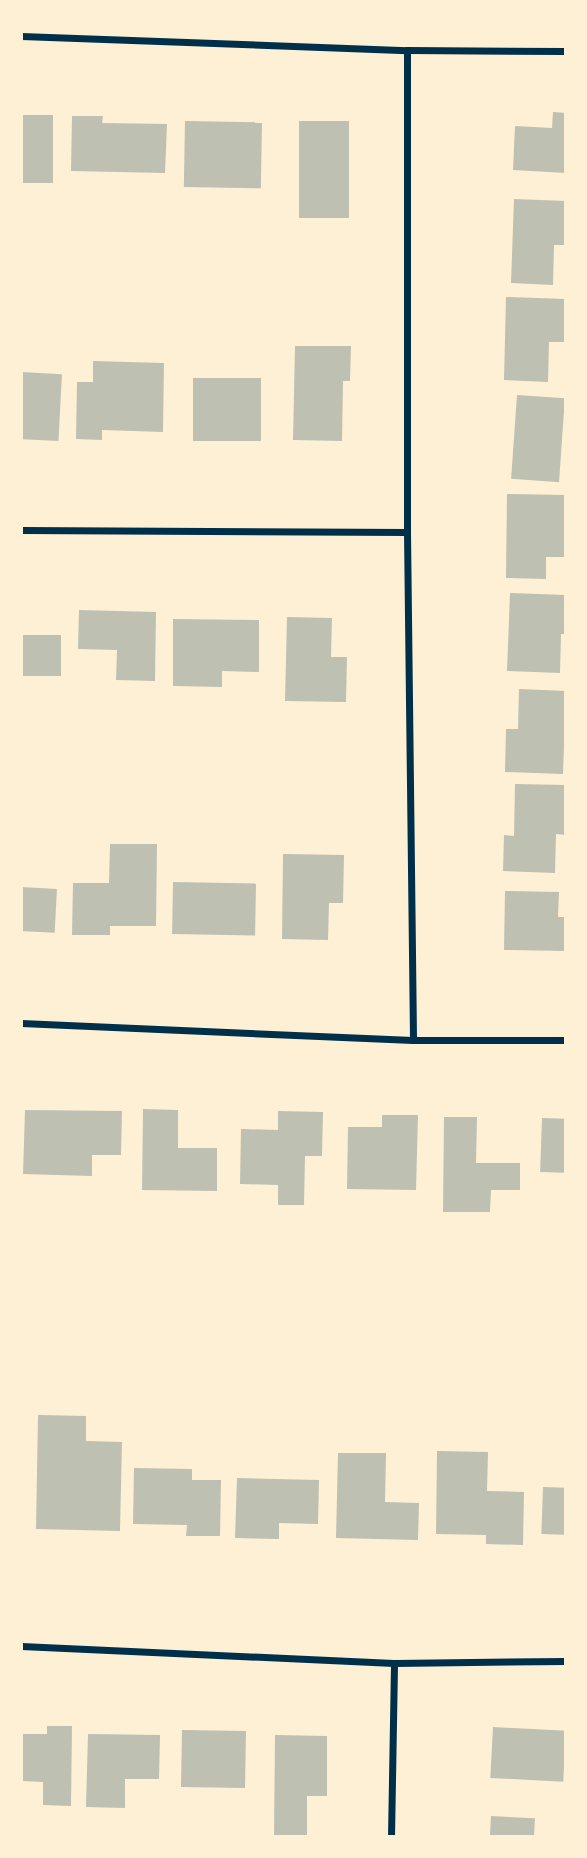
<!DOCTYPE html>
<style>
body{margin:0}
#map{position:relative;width:587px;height:1858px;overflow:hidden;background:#fdf0d5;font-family:"Noto Sans",sans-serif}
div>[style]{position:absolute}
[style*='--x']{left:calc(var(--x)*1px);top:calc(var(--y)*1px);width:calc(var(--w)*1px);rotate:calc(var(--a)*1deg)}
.building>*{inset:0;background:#bec0b2;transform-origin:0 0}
.minor>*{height:7px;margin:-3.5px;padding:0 3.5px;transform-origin:3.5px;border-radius:3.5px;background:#003049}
span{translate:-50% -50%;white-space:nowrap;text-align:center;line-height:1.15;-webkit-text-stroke:5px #fdf0d5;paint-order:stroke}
.frame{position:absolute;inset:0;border:23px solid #fdf0d5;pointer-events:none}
</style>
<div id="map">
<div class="building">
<i style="clip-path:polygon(553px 112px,566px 113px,566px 173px,513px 170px,515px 126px,552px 128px)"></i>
<i style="left:21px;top:115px;width:32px;height:68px"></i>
<i style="clip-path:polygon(72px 116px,103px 116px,102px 123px,167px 124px,165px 173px,71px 171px)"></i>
<i style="left:185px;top:121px;width:77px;height:66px;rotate:1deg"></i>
<i style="left:299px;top:121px;width:50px;height:97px"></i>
<i style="clip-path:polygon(514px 199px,566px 201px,566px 245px,554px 245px,553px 285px,511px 283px)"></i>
<i style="clip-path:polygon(506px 297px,566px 299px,566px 342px,549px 342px,548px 382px,504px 380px)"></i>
<i style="clip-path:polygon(295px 346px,351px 346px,350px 381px,343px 381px,342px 441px,293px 440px)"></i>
<i style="clip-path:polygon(93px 361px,164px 363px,163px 432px,102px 430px,102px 440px,76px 439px,77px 382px,93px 382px)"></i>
<i style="left:21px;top:372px;width:41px;height:67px;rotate:3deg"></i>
<i style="left:193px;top:378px;width:68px;height:63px"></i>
<i style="left:517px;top:395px;width:48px;height:84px;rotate:4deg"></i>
<i style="clip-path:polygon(507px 494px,566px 495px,566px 557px,546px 557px,546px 579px,506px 578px)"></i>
<i style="clip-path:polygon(510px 593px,566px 595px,566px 634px,561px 634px,560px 673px,507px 671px)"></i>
<i style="clip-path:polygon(79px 610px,156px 612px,155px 681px,116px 680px,117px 650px,78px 649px)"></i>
<i style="clip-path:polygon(287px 617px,332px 618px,331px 657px,347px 657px,346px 702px,285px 701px)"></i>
<i style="clip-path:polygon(173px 619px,259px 620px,259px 672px,222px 671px,222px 687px,173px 686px)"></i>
<i style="left:21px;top:635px;width:40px;height:41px"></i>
<i style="clip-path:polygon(519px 689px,566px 691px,563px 774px,505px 772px,506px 729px,518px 729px)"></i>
<i style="clip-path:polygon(515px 784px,566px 785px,566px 835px,556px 834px,555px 873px,503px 871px,504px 835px,514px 836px)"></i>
<i style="clip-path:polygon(110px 844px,157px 844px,156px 926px,110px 926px,110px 935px,72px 935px,73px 883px,109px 883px)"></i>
<i style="clip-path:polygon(283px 854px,344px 855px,343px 903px,329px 903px,328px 940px,282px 939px)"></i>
<i style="left:173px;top:882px;width:83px;height:52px;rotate:1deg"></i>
<i style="left:21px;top:887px;width:36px;height:44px;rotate:3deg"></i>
<i style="clip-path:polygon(505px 891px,559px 892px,558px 917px,566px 917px,566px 951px,504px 950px)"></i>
<i style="clip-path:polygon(143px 1109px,178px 1110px,178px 1148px,217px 1148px,217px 1191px,142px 1190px)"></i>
<i style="clip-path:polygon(25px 1110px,122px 1111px,121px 1155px,92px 1155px,92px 1176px,23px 1174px)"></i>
<i style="clip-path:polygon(278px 1111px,323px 1112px,322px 1156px,305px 1156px,304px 1205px,278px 1205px,278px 1185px,240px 1184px,241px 1129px,278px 1130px)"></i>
<i style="clip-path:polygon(382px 1115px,418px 1115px,416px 1190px,347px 1189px,348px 1127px,382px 1127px)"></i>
<i style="clip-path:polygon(444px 1117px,477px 1117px,476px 1163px,520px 1163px,520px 1190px,491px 1190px,490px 1212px,443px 1212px)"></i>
<i style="left:542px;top:1118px;width:24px;height:54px;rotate:2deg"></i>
<i style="clip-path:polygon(38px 1415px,86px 1416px,86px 1441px,122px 1442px,120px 1531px,36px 1529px)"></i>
<i style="clip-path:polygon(437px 1451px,488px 1452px,487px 1491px,524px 1492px,523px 1545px,486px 1544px,486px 1535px,436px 1534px)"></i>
<i style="clip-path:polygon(338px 1453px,386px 1453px,385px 1502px,419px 1503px,418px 1540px,336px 1538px)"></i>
<i style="clip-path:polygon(134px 1468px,192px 1469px,192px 1480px,221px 1480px,220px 1536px,186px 1536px,187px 1525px,133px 1524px)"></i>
<i style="clip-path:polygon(237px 1478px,319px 1480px,318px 1524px,279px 1523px,279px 1539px,235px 1538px)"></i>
<i style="left:543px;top:1487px;width:23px;height:47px;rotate:2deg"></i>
<i style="clip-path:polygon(47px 1726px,72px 1726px,71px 1806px,43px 1805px,43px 1782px,21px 1781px,21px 1734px,47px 1734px)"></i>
<i style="left:493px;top:1727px;width:73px;height:51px;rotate:3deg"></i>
<i style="left:182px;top:1730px;width:64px;height:57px;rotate:1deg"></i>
<i style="clip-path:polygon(88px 1734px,160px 1735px,159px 1779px,125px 1779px,125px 1808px,86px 1807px)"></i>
<i style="clip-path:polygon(275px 1735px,327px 1736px,327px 1796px,307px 1796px,307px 1837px,274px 1837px)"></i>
<i style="left:491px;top:1816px;width:44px;height:21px;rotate:3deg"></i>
</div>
<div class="minor">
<i style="--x:21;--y:36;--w:386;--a:2.1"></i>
<i style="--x:407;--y:50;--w:159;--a:0.4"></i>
<i style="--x:407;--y:50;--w:482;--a:90"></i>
<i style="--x:407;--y:532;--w:508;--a:89.32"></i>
<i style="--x:21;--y:530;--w:386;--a:0.3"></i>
<i style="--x:21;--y:1023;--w:392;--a:2.5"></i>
<i style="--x:413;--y:1040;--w:153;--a:0"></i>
<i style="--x:21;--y:1646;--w:373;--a:2.6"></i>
<i style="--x:394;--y:1663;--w:172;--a:-0.7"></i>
<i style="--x:391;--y:1837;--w:174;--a:-89"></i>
</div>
<div class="frame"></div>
</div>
